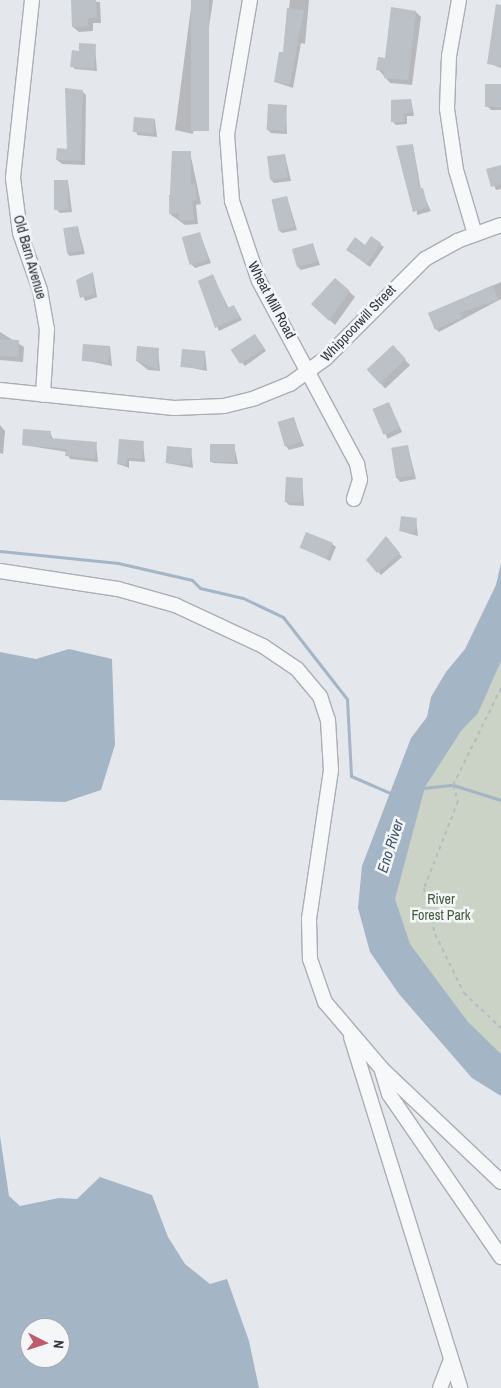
<!DOCTYPE html>
<style>
body{margin:0}
#map{position:relative;width:501px;height:1388px;overflow:hidden;background:#e4e7eb;font-family:"Archivo Narrow",sans-serif}
div>[style]{position:absolute}
[style*='--x']{left:calc(var(--x)*1px);top:calc(var(--y)*1px);width:calc(var(--w)*1px);rotate:calc(var(--a)*1deg)}
.green>*{inset:0;background:#cad3c6}
.water>*{inset:0;background:#a4b5c6}
.shadow>*{inset:0;background:#0003;transform-origin:0 0}
.stream>*{height:3px;margin:-1.5px;padding:0 1.5px;transform-origin:1.5px;border-radius:1.5px;background:#a4b5c6}
.building>*{inset:0;background:#bcc0c7;transform-origin:0 0}
.path>*{height:2px;margin-top:-1px;transform-origin:0;background:repeating-linear-gradient(90deg,#b7babe 0 4px,transparent 0 8px)}
.roads{filter:drop-shadow(1px 0 #aaaeb5) drop-shadow(-1px 0 #aaaeb5) drop-shadow(0 1px #aaaeb5) drop-shadow(0 -1px #aaaeb5)}
.minor>*{height:14px;margin:-7px;padding:0 7px;transform-origin:7px;border-radius:7px;background:#f7f8f9}
span{translate:-50% -50%;white-space:nowrap;text-align:center;line-height:1.15;-webkit-text-stroke:5px #f4f6f8;paint-order:stroke}
.street-label{font-size:14px;color:#2e3541}
.park-label{font-size:14px;color:#435b3d}
.water-label{font-size:15px;color:#3c5571;font-style:italic}
.north{position:absolute;left:20px;top:1318px;width:50px;height:50px;box-sizing:border-box;background:#f4f6f8;border:1px solid #a5a9af;border-radius:50%;rotate:95deg;font-size:14px;font-weight:700;line-height:20px;text-align:center;color:#2e3541}
.north::after{content:'';display:block;margin:auto;width:18px;height:22px;background:#c0596a;clip-path:polygon(50% 0,100% 100%,50% 72%,0 100%)}
</style>
<div id="map">
<div class="green">
<i style="clip-path:polygon(501px 625px,501px 1074px,380px 921px,386px 866px)"></i>
</div>
<div class="water">
<i style="clip-path:polygon(501px 563px,501px 661px,478px 713px,461px 731px,425px 787px,395px 899px,410px 944px,468px 1022px,501px 1054px,501px 1096px,472px 1078px,399px 994px,370px 952px,358px 908px,362px 866px,411px 738px,427px 717px,431px 697px,446px 672px,465px 649px,496px 585px)"></i>
<i style="clip-path:polygon(69px 649px,112px 659px,115px 745px,101px 790px,65px 802px,0 800px,0 652px,36px 659px)"></i>
<i style="clip-path:polygon(evenodd,0 1136px,9px 1196px,20px 1206px,59px 1198px,77px 1199px,100px 1177px,152px 1195px,168px 1237px,185px 1264px,210px 1284px,227px 1279px,249px 1341px,259px 1388px,0 1388px,0 1136px,30px 1328px,60px 1328px,60px 1358px,30px 1358px,30px 1328px)"></i>
</div>
<div class="shadow">
<i style="clip-path:polygon(72px 0,100px 2px,101px 23px,93px 23px,93px 31px,79px 32px,73px 27px)"></i>
<i style="clip-path:polygon(192px 0,213px 0,193px 134px,175px 130px)"></i>
<i style="clip-path:polygon(290px 0,309px 0,305px 44px,301px 43px,293px 88px,275px 82px,284px 54px)"></i>
<i style="clip-path:polygon(501px 5px,501px 68px,488px 63px)"></i>
<i style="clip-path:polygon(392px 9px,416px 12px,421px 17px,412px 85px,390px 83px,378px 69px,386px 59px)"></i>
<i style="clip-path:polygon(95px 46px,97px 71px,75px 69px,72px 66px,80px 52px)"></i>
<i style="clip-path:polygon(501px 86px,501px 110px,491px 110px,488px 107px)"></i>
<i style="clip-path:polygon(82px 91px,86px 95px,85px 165px,62px 164px,57px 160px,68px 150px)"></i>
<i style="clip-path:polygon(411px 100px,414px 116px,407px 116px,407px 124px,396px 125px,392px 121px)"></i>
<i style="clip-path:polygon(286px 107px,287px 134px,271px 133px,267px 129px)"></i>
<i style="clip-path:polygon(135px 119px,155px 120px,157px 137px,137px 135px)"></i>
<i style="clip-path:polygon(413px 145px,421px 190px,431px 211px,417px 215px)"></i>
<i style="clip-path:polygon(190px 152px,201px 204px,196px 205px,198px 224px,185px 225px,170px 214px,169px 195px,174px 195px)"></i>
<i style="clip-path:polygon(285px 155px,291px 181px,274px 183px,271px 180px)"></i>
<i style="clip-path:polygon(501px 167px,501px 189px,496px 190px,488px 170px)"></i>
<i style="clip-path:polygon(68px 181px,72px 212px,60px 213px,56px 209px)"></i>
<i style="clip-path:polygon(287px 197px,297px 230px,282px 233px,279px 230px)"></i>
<i style="clip-path:polygon(78px 228px,85px 254px,70px 256px,67px 253px)"></i>
<i style="clip-path:polygon(200px 234px,211px 263px,195px 268px,192px 265px)"></i>
<i style="clip-path:polygon(372px 238px,384px 247px,370px 267px,351px 253px,366px 247px)"></i>
<i style="clip-path:polygon(313px 245px,320px 265px,301px 270px,298px 267px)"></i>
<i style="clip-path:polygon(93px 273px,97px 297px,85px 301px,77px 280px)"></i>
<i style="clip-path:polygon(213px 276px,229px 309px,234px 306px,242px 320px,219px 331px,199px 281px)"></i>
<i style="clip-path:polygon(336px 279px,355px 297px,335px 325px,318px 309px)"></i>
<i style="clip-path:polygon(501px 282px,501px 299px,439px 332px,436px 329px,429px 314px)"></i>
<i style="clip-path:polygon(0 332px,24px 347px,23px 362px,0 360px)"></i>
<i style="clip-path:polygon(258px 339px,266px 351px,245px 366px,242px 363px)"></i>
<i style="clip-path:polygon(110px 347px,112px 366px,83px 360px)"></i>
<i style="left:393px;top:347px;width:25px;height:34px;rotate:47deg"></i>
<i style="clip-path:polygon(158px 349px,160px 371px,148px 370px,137px 361px)"></i>
<i style="clip-path:polygon(205px 352px,207px 371px,182px 366px)"></i>
<i style="left:389px;top:404px;width:31px;height:16px;rotate:65deg"></i>
<i style="clip-path:polygon(294px 419px,304px 446px,289px 450px,286px 446px)"></i>
<i style="clip-path:polygon(0 425px,5px 431px,3px 454px,0 453px)"></i>
<i style="clip-path:polygon(50px 432px,53px 439px,96px 443px,98px 462px,70px 459px,67px 452px,23px 445px)"></i>
<i style="clip-path:polygon(143px 442px,145px 462px,129px 461px,129px 468px,118px 464px)"></i>
<i style="clip-path:polygon(234px 445px,238px 464px,212px 463px)"></i>
<i style="clip-path:polygon(408px 447px,416px 479px,400px 482px,397px 478px)"></i>
<i style="clip-path:polygon(191px 449px,193px 468px,167px 463px)"></i>
<i style="clip-path:polygon(302px 479px,304px 506px,289px 505px,286px 502px)"></i>
<i style="clip-path:polygon(416px 519px,418px 536px,400px 531px)"></i>
<i style="clip-path:polygon(386px 538px,402px 557px,381px 575px,368px 560px)"></i>
<i style="clip-path:polygon(332px 544px,336px 547px,330px 561px,301px 547px)"></i>
</div>
<div class="stream">
<i style="--x:0;--y:551;--w:119;--a:5.8"></i>
<i style="--x:118;--y:563;--w:76;--a:12.9"></i>
<i style="--x:192;--y:580;--w:11;--a:45"></i>
<i style="--x:200;--y:588;--w:44;--a:13.1"></i>
<i style="--x:243;--y:598;--w:44;--a:25.4"></i>
<i style="--x:283;--y:617;--w:104;--a:52"></i>
<i style="--x:347;--y:699;--w:77;--a:87"></i>
<i style="--x:351;--y:776;--w:48;--a:23.4"></i>
<i style="--x:423;--y:788;--w:30;--a:-6"></i>
<i style="--x:453;--y:785;--w:50;--a:17.4"></i>
</div>
<div class="building">
<i style="clip-path:polygon(71px 0,96px 0,97px 18px,88px 18px,88px 26px,72px 27px)"></i>
<i style="left:191px;top:0;width:18px;height:131px"></i>
<i style="clip-path:polygon(496px 4px,501px 5px,501px 66px,487px 64px)"></i>
<i style="clip-path:polygon(391px 7px,416px 11px,408px 80px,384px 78px,384px 71px,376px 70px,378px 57px,385px 58px)"></i>
<i style="clip-path:polygon(287px 8px,304px 10px,290px 85px,274px 82px,279px 52px,283px 52px)"></i>
<i style="clip-path:polygon(79px 43px,96px 44px,94px 69px,70px 67px,72px 50px,79px 51px)"></i>
<i style="left:501px;top:84px;width:23px;height:16px;rotate:90deg"></i>
<i style="clip-path:polygon(65px 88px,83px 90px,81px 161px,56px 160px,57px 148px,67px 149px)"></i>
<i style="clip-path:polygon(411px 99px,412px 113px,404px 113px,405px 122px,391px 122px,391px 100px)"></i>
<i style="left:268px;top:104px;width:19px;height:26px;rotate:3deg"></i>
<i style="left:134px;top:117px;width:21px;height:15px;rotate:5deg"></i>
<i style="clip-path:polygon(413px 144px,419px 189px,423px 188px,428px 207px,413px 212px,396px 146px)"></i>
<i style="clip-path:polygon(172px 151px,191px 151px,191px 184px,195px 183px,197px 200px,192px 201px,194px 220px,179px 221px,179px 213px,169px 214px)"></i>
<i style="left:285px;top:154px;width:24px;height:18px;rotate:83deg"></i>
<i style="clip-path:polygon(501px 165px,501px 184px,491px 187px,486px 169px)"></i>
<i style="left:54px;top:180px;width:14px;height:30px"></i>
<i style="left:287px;top:196px;width:32px;height:16px;rotate:77deg"></i>
<i style="left:78px;top:226px;width:25px;height:15px;rotate:81deg"></i>
<i style="left:200px;top:232px;width:29px;height:19px;rotate:74deg"></i>
<i style="clip-path:polygon(371px 236px,381px 243px,367px 264px,346px 250px,355px 237px,365px 245px)"></i>
<i style="left:313px;top:243px;width:19px;height:22px;rotate:74deg"></i>
<i style="clip-path:polygon(93px 272px,94px 294px,80px 298px,76px 280px)"></i>
<i style="clip-path:polygon(213px 274px,227px 308px,234px 305px,239px 317px,215px 328px,198px 281px)"></i>
<i style="clip-path:polygon(335px 278px,350px 291px,329px 321px,311px 304px)"></i>
<i style="clip-path:polygon(493px 285px,498px 300px,460px 313px,463px 317px,435px 330px,428px 313px)"></i>
<i style="left:255px;top:334px;width:17px;height:29px;rotate:57deg"></i>
<i style="left:0;top:339px;width:19px;height:17px;rotate:3deg"></i>
<i style="left:83px;top:344px;width:27px;height:17px;rotate:4deg"></i>
<i style="left:393px;top:345px;width:19px;height:36px;rotate:47deg"></i>
<i style="clip-path:polygon(137px 346px,159px 348px,157px 369px,136px 361px)"></i>
<i style="left:182px;top:349px;width:23px;height:18px;rotate:5deg"></i>
<i style="left:389px;top:402px;width:28px;height:18px;rotate:67deg"></i>
<i style="left:294px;top:417px;width:26px;height:17px;rotate:74deg"></i>
<i style="clip-path:polygon(23px 429px,51px 431px,50px 438px,97px 442px,95px 459px,65px 456px,66px 449px,22px 445px)"></i>
<i style="clip-path:polygon(119px 439px,144px 441px,142px 459px,127px 458px,126px 465px,117px 464px)"></i>
<i style="left:235px;top:444px;width:18px;height:25px;rotate:90deg"></i>
<i style="left:408px;top:445px;width:31px;height:17px;rotate:81deg"></i>
<i style="left:167px;top:446px;width:25px;height:17px;rotate:5deg"></i>
<i style="left:286px;top:477px;width:17px;height:25px;rotate:3deg"></i>
<i style="left:401px;top:516px;width:16px;height:15px;rotate:7deg"></i>
<i style="left:306px;top:532px;width:29px;height:17px;rotate:22deg"></i>
<i style="clip-path:polygon(386px 536px,400px 553px,377px 573px,366px 560px)"></i>
</div>
<div class="path">
<i style="--x:501;--y:688;--w:108;--a:116.3"></i>
<i style="--x:453;--y:785;--w:17;--a:73"></i>
<i style="--x:458;--y:801;--w:93;--a:111.3"></i>
<i style="--x:424;--y:888;--w:47;--a:76.6"></i>
<i style="--x:435;--y:934;--w:66;--a:63.8"></i>
<i style="--x:464;--y:993;--w:51;--a:43.4"></i>
</div>
<div class="roads">
<div class="minor">
<i style="--x:32;--y:0;--w:179;--a:96.1"></i>
<i style="--x:13;--y:178;--w:55;--a:82.7"></i>
<i style="--x:20;--y:233;--w:60;--a:70.7"></i>
<i style="--x:40;--y:290;--w:40;--a:80"></i>
<i style="--x:47;--y:329;--w:66;--a:93.5"></i>
<i style="--x:250;--y:0;--w:136;--a:99.7"></i>
<i style="--x:227;--y:134;--w:67;--a:85.7"></i>
<i style="--x:232;--y:201;--w:84;--a:71.4"></i>
<i style="--x:259;--y:281;--w:208;--a:61.8"></i>
<i style="--x:357;--y:464;--w:16;--a:79"></i>
<i style="--x:360;--y:480;--w:20;--a:108"></i>
<i style="--x:459;--y:0;--w:57;--a:100.1"></i>
<i style="--x:449;--y:56;--w:53;--a:92.2"></i>
<i style="--x:447;--y:109;--w:62;--a:81.6"></i>
<i style="--x:456;--y:170;--w:67;--a:73.5"></i>
<i style="--x:0;--y:390;--w:175;--a:5.9"></i>
<i style="--x:174;--y:408;--w:50;--a:-2.3"></i>
<i style="--x:224;--y:406;--w:32;--a:-14"></i>
<i style="--x:255;--y:398;--w:38;--a:-22"></i>
<i style="--x:290;--y:384;--w:44;--a:-35.8"></i>
<i style="--x:326;--y:358;--w:140;--a:-45"></i>
<i style="--x:425;--y:259;--w:37;--a:-29"></i>
<i style="--x:457;--y:241;--w:47;--a:-20"></i>
<i style="--x:0;--y:571;--w:119;--a:8.7"></i>
<i style="--x:118;--y:589;--w:59;--a:15.7"></i>
<i style="--x:175;--y:605;--w:97;--a:25"></i>
<i style="--x:263;--y:646;--w:41;--a:34.1"></i>
<i style="--x:297;--y:669;--w:35;--a:50"></i>
<i style="--x:320;--y:696;--w:25;--a:72"></i>
<i style="--x:328;--y:720;--w:50;--a:86.6"></i>
<i style="--x:331;--y:770;--w:151;--a:98.4"></i>
<i style="--x:309;--y:919;--w:40;--a:88.6"></i>
<i style="--x:310;--y:959;--w:46;--a:70.8"></i>
<i style="--x:325;--y:1002;--w:88;--a:49.6"></i>
<i style="--x:382;--y:1069;--w:164;--a:43.5"></i>
<i style="--x:351;--y:1037;--w:368;--a:72.7"></i>
<i style="--x:382;--y:1071;--w:24;--a:73"></i>
<i style="--x:389;--y:1094;--w:198;--a:55.5"></i>
<i style="--x:440;--y:1388;--w:31;--a:-69"></i>
</div>
</div>
<div class="street-label">
<span style="left:30px;top:257px;rotate:74deg">Old Barn Avenue</span>
<span style="left:272px;top:300px;rotate:62deg">Wheat Mill Road</span>
<span style="left:358px;top:323px;rotate:-46deg">Whippoorwill Street</span>
</div>
<div class="park-label">
<span style="left:441px;top:907px">River<br>Forest Park</span>
</div>
<div class="water-label">
<span style="left:390px;top:846px;rotate:-72deg">Eno River</span>
</div>
<div class="north">N</div>
</div>
